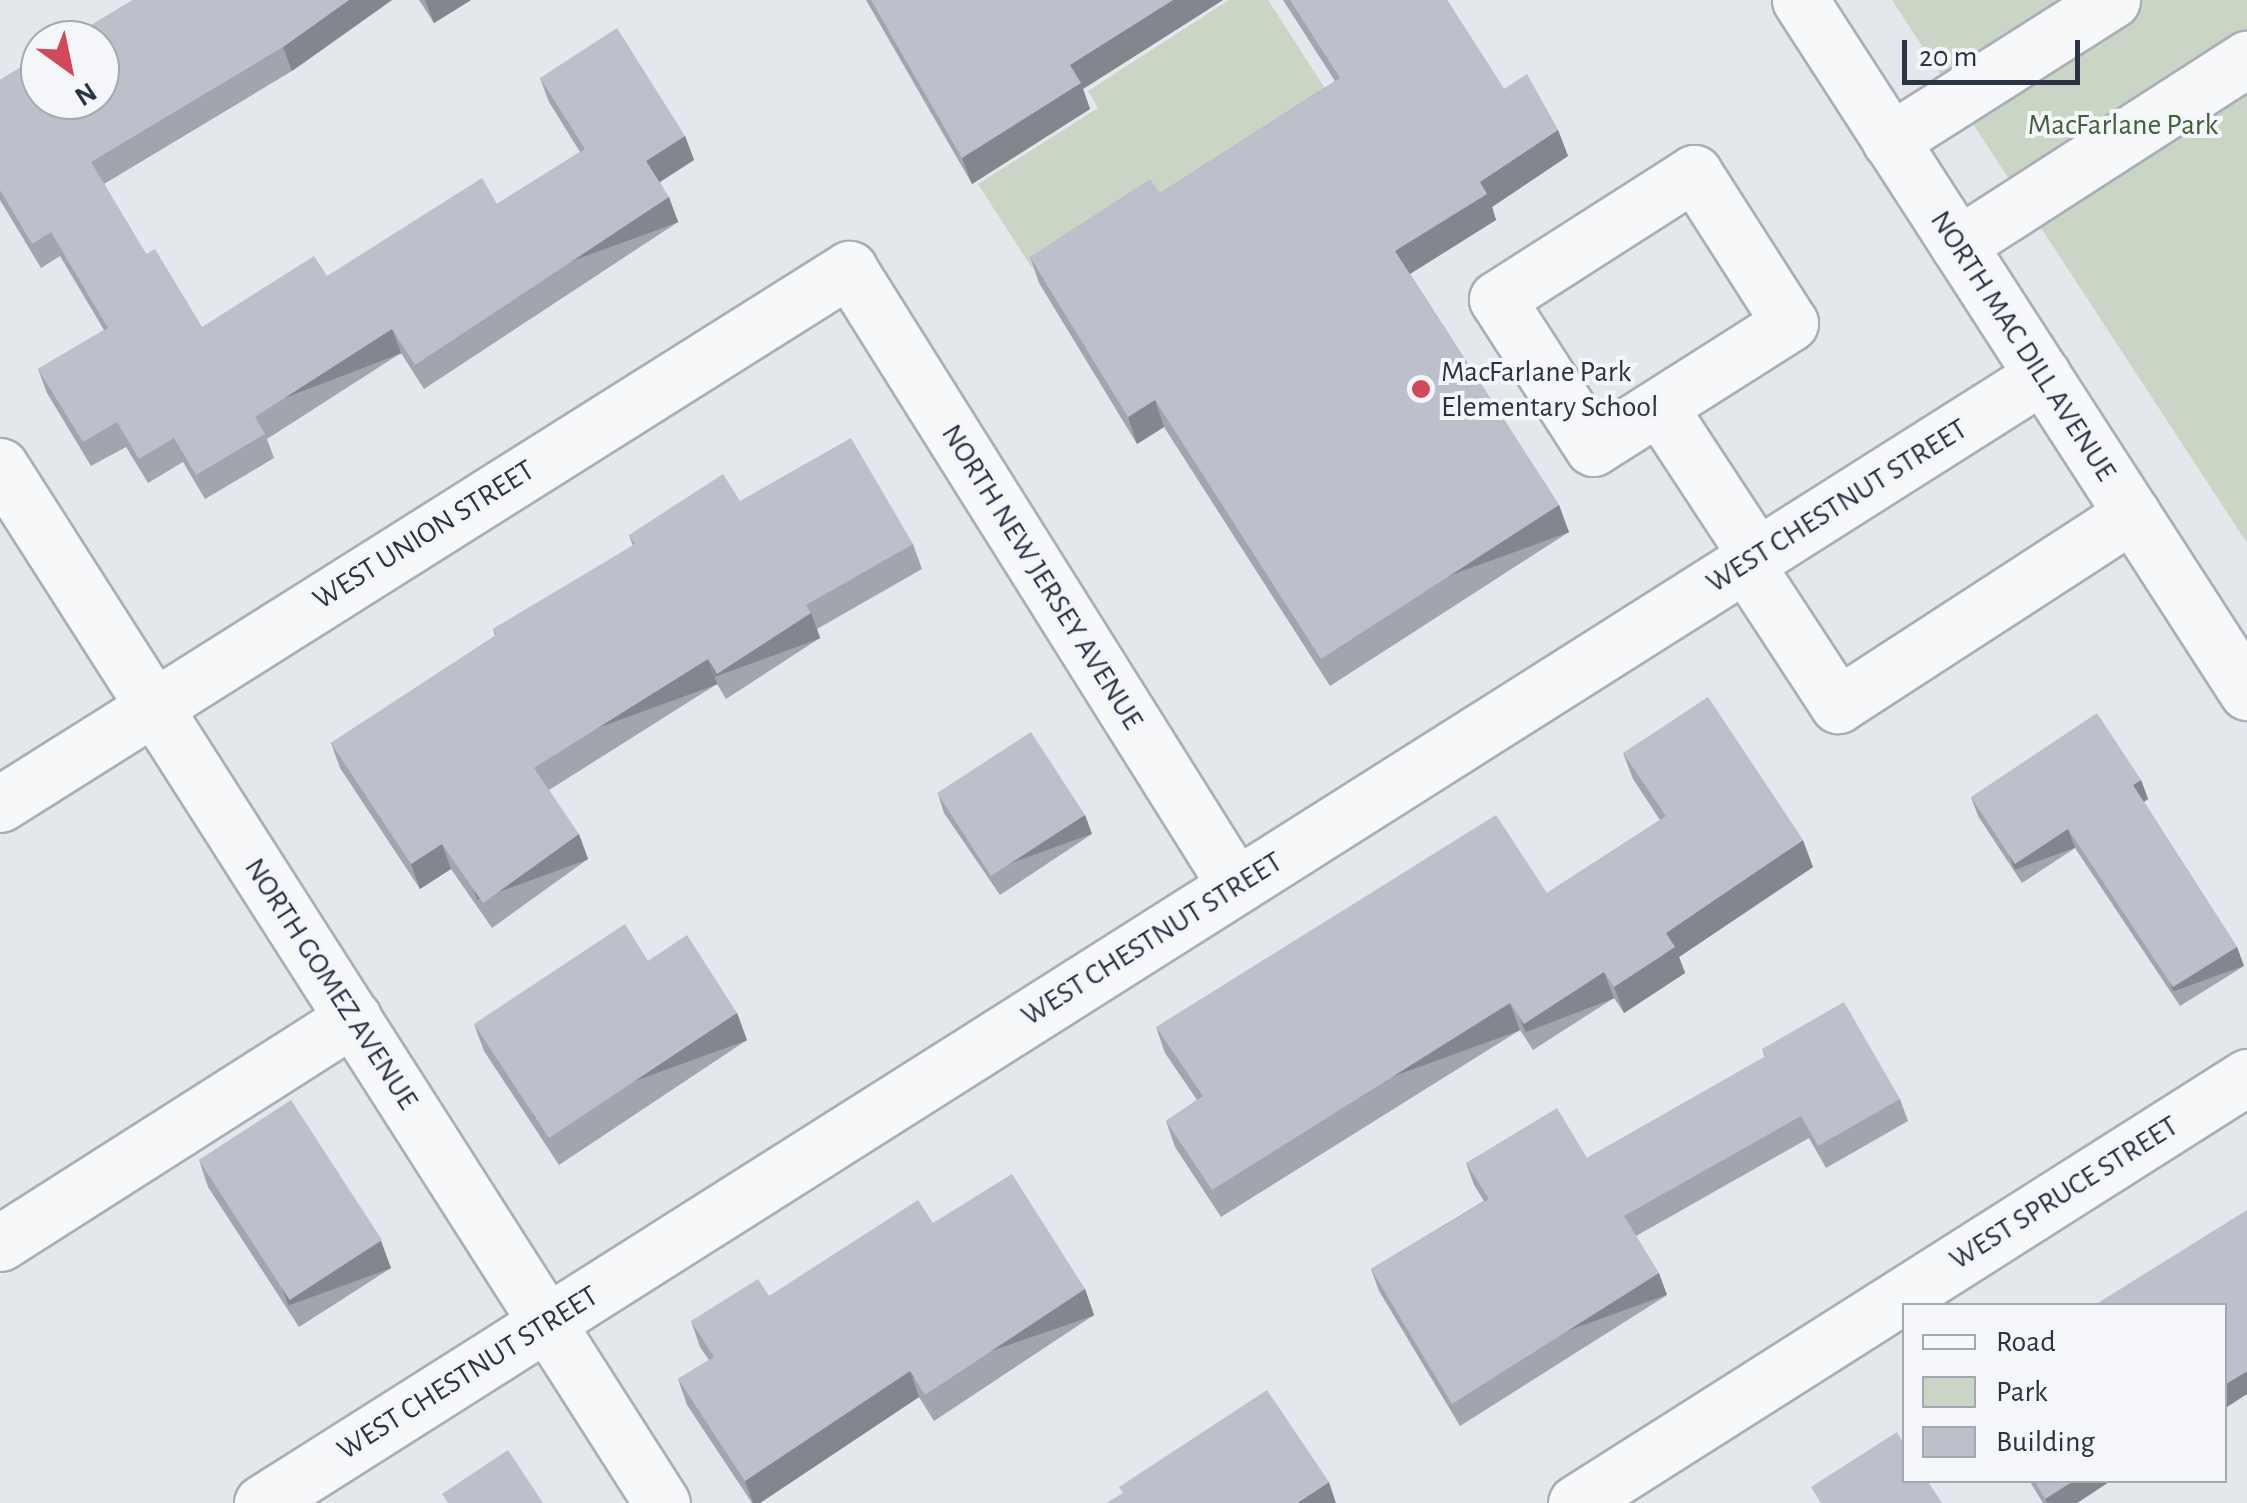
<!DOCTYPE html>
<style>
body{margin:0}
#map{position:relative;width:2247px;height:1503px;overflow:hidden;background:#e4e7ec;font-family:"Alegreya Sans",sans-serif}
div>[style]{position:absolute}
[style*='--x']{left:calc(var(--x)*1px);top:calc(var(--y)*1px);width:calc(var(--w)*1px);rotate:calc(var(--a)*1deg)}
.green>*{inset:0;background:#c9d6c5}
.roads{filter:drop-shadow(2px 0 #a9aeb7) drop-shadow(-2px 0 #a9aeb7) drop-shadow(0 2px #a9aeb7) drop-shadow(0 -2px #a9aeb7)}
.minor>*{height:55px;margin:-27.5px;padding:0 27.5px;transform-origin:27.5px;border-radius:27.5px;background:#f7f8fa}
.wall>*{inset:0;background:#a1a5ae}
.shaded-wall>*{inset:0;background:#83868d;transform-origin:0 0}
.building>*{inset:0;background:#bbc0ca;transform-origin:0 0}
.dots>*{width:28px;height:28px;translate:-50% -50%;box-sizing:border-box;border:5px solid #f4f6f9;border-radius:50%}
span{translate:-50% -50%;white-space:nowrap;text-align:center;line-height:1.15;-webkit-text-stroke:8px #f4f6f9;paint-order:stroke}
.park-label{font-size:30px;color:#3f6138}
.street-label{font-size:30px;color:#2b3445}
.poi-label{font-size:30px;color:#2b3445}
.left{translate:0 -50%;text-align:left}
.legend{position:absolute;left:1902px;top:1303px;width:325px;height:180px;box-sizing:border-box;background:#f4f6f9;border:2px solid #a4a8b1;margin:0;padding:12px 18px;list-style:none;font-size:30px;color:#2b3445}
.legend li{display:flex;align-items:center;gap:20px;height:50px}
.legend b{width:50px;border:2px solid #a4a8b1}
.north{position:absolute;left:20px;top:20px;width:100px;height:100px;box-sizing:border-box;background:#f4f6f9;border:2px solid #a4a8b1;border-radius:50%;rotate:147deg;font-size:28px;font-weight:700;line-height:40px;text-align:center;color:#2b3445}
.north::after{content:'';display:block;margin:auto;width:35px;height:45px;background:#d1495b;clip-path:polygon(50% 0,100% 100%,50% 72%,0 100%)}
.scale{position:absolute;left:1902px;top:40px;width:178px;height:45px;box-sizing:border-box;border:5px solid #2b3445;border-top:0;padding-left:12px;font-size:30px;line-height:35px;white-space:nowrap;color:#2b3445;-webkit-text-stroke:8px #f4f6f9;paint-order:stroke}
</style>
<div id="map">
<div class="green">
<i style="clip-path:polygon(1229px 0,1268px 0,1337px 107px,1032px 268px,978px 184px,1098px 108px,1088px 91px)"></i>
<i style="clip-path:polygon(1892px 0,2247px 0,2247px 543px)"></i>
</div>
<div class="roads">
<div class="minor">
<i style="--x:1800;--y:0;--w:824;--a:57.14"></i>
<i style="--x:1890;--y:141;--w:263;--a:-32.4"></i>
<i style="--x:1694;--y:173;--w:178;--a:57.4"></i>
<i style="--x:1790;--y:323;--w:233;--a:147.6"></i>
<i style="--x:1593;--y:448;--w:177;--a:-122.8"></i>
<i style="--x:1497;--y:299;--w:234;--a:-32.6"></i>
<i style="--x:1958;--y:245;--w:344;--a:-32.8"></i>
<i style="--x:1659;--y:407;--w:178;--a:56.7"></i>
<i style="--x:0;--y:466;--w:1230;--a:57.45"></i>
<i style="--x:1745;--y:563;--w:170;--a:56.8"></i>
<i style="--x:1838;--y:705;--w:351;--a:-33"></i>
<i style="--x:0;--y:804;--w:1004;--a:-32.22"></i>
<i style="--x:849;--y:269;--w:728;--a:57.9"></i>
<i style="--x:0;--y:1243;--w:419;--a:-32.5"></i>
<i style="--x:262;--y:1503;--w:2108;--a:-32.35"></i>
<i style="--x:1576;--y:1503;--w:795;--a:-32.41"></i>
</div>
</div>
<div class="wall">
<i style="clip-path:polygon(133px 0,392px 0,292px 71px,104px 184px,146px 254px,202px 327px,327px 276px,497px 204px,580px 152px,549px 102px,540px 78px,685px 136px,694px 160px,660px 182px,678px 222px,424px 389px,401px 353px,267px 439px,274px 458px,205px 499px,183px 462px,148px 483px,126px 447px,91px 466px,47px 393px,38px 369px,104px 330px,60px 256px,41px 268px,0 200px,0 80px)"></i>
<i style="clip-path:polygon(419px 0,471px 0,434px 23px)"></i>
<i style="clip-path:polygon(866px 0,1223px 0,1083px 89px,1090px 109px,972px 184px)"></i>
<i style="clip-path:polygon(1283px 0,1447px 0,1504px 89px,1558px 130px,1568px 156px,1492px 207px,1496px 220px,1410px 274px,1559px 505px,1569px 532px,1330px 686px,1164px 427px,1137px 444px,1039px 283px,1030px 257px,1160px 193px,1335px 81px)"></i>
<i style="clip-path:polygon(740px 501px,913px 544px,922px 569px,817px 629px,820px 638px,726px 699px,717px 684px,549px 790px,588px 859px,492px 928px,451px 869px,420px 889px,340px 768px,331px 743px,495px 636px,493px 629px,633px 546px,629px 535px)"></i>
<i style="clip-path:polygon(1623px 753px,1813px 867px,1679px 957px,1685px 973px,1624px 1013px,1614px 998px,1533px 1050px,1520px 1030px,1221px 1217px,1175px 1147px,1166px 1121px,1197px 1100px,1165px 1053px,1156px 1027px,1547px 893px,1660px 820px,1633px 779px)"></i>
<i style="clip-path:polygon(2141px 780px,2148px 799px,2144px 802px,2237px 947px,2244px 966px,2180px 1006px,2075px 848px,2022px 883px,1978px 816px,1971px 797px)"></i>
<i style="clip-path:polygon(938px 794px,1085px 815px,1092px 834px,1000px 895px,944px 813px)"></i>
<i style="clip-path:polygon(737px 1013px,747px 1040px,559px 1165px,484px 1051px,474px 1024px)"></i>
<i style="clip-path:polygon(1762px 1049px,1900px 1099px,1908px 1121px,1826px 1168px,1809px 1138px,1636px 1236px,1667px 1295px,1460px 1426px,1379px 1291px,1371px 1269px,1484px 1201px,1474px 1185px,1466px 1163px,1587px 1158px,1765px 1057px)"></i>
<i style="clip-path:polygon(199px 1160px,381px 1241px,391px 1268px,299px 1327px,208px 1187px)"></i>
<i style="clip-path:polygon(933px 1223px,1085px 1289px,1094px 1315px,934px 1421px,919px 1397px,760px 1503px,752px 1503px,687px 1405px,678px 1379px,709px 1360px,700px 1347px,691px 1321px,769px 1296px)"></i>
<i style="clip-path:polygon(2029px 1480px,2112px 1480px,2077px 1503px,2043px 1503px)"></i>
</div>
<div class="shaded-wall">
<i style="clip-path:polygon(349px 0,392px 0,292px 71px,283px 47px)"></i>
<i style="clip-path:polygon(425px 0,471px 0,434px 23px)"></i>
<i style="clip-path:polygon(1173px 0,1223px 0,1083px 89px,1090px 109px,972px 184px,962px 158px,1070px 65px)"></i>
<i style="clip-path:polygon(1558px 130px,1568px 156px,1492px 207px,1496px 220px,1405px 277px,1395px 251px,1480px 182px)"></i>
<i style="clip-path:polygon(685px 136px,694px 160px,655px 185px,646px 161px)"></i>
<i style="left:669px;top:197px;width:27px;height:305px;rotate:70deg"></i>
<i style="left:392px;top:329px;width:26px;height:163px;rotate:69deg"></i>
<i style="clip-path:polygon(1155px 400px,1164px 427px,1137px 444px,1128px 417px)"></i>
<i style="left:1559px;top:505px;width:29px;height:283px;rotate:70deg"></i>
<i style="left:811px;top:613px;width:27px;height:112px;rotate:70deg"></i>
<i style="left:708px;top:659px;width:27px;height:205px;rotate:70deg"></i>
<i style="clip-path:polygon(2141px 780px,2148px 799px,2140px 804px,2133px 785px)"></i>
<i style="left:1085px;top:815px;width:20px;height:110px;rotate:70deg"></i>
<i style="left:2068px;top:829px;width:20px;height:64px;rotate:70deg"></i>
<i style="left:579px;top:834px;width:27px;height:118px;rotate:70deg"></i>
<i style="clip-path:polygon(1803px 840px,1813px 867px,1679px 957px,1685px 973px,1624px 1013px,1614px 987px,1666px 933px)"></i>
<i style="clip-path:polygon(442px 844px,451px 869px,420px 889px,411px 864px)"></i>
<i style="left:2237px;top:947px;width:20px;height:75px;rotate:70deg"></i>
<i style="left:1604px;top:972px;width:28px;height:95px;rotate:69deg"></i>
<i style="left:1510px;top:1003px;width:29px;height:352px;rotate:70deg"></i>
<i style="left:737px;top:1013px;width:29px;height:226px;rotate:70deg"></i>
<i style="left:381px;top:1241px;width:29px;height:109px;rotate:70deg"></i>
<i style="left:1659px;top:1273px;width:23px;height:245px;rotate:70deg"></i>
<i style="left:1085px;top:1289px;width:28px;height:192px;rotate:71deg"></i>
<i style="clip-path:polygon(910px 1371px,919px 1397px,760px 1503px,753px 1503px,745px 1481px)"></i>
<i style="clip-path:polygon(2247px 1371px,2247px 1394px,2224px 1409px,2224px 1385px)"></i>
<i style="clip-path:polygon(2075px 1480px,2112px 1480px,2077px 1503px,2047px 1503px,2045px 1499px)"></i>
<i style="clip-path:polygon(1329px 1482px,1336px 1503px,1297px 1503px)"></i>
</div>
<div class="building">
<i style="clip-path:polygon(133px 0,349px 0,283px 47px,91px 162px,146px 254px,155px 249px,202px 327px,314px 256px,327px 276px,482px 178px,497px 204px,585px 149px,540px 78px,617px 28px,685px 136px,646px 161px,669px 197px,415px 365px,392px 329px,255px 417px,265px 434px,196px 475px,174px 438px,139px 459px,117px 422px,83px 442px,38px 369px,108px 328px,51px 232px,32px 244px,0 190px,0 80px,40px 56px,40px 100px,100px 100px,100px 40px,67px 40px)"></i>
<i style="clip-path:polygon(871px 0,1173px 0,1070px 65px,1081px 83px,962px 158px)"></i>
<i style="clip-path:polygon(1290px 0,1447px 0,1504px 89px,1527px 74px,1558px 130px,1480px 182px,1487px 194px,1395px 251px,1559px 505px,1321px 659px,1155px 400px,1128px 417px,1030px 257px,1150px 179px,1160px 193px,1340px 78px)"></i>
<i style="clip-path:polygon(851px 438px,913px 544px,806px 605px,811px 613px,717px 674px,708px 659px,534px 768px,579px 834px,483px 903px,442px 844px,411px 864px,331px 743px,496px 635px,493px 629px,635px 544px,629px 535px,723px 474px,740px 501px)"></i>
<i style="clip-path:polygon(1708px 697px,1803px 840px,1666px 933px,1675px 947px,1614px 987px,1604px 972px,1524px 1024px,1510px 1003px,1212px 1190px,1166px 1121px,1203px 1096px,1156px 1027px,1496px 815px,1547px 893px,1666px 816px,1623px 753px)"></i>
<i style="clip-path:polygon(2097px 713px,2141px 780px,2133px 785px,2237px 947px,2173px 987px,2068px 829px,2015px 864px,1971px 797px)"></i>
<i style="left:1031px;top:732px;width:99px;height:112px;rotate:57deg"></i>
<i style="clip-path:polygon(625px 924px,648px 961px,687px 935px,737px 1013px,549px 1138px,474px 1024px)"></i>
<i style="clip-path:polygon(1844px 1002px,1900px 1099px,1818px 1146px,1801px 1116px,1624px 1216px,1659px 1273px,1452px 1404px,1371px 1269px,1489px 1199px,1466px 1163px,1557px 1108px,1587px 1158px,1766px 1056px,1762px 1049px)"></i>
<i style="left:291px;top:1100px;width:167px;height:110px;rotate:57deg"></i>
<i style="clip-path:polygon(1012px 1174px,1085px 1289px,925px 1395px,910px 1371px,745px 1481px,678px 1379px,714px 1357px,691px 1321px,758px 1279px,769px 1296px,918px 1200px,933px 1223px)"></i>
<i style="clip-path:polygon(2247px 1210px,2247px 1371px,2224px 1385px,2224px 1306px,2093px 1306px)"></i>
<i style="clip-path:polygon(1267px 1390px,1329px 1482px,1297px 1503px,1106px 1503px,1123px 1493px,1119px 1487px)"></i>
<i style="clip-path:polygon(1897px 1432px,1904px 1444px,1904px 1480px,1927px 1480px,1942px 1503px,1821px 1503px,1811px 1487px)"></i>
<i style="clip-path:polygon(508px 1450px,543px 1503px,448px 1503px,442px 1494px)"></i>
<i style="clip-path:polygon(2034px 1480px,2075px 1480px,2045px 1499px)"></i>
</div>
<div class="dots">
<i style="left:1421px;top:389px;background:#d1495b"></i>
</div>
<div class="park-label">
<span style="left:2123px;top:125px">MacFarlane Park</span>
</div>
<div class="street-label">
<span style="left:2023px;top:346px;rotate:57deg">NORTH MAC DILL AVENUE</span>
<span style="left:1837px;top:506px;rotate:-32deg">WEST CHESTNUT STREET</span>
<span style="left:424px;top:535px;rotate:-32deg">WEST UNION STREET</span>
<span style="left:1042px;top:577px;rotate:58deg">NORTH NEW JERSEY AVENUE</span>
<span style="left:1152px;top:939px;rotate:-32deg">WEST CHESTNUT STREET</span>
<span style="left:331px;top:984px;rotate:57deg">NORTH GOMEZ AVENUE</span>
<span style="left:2064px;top:1193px;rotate:-32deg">WEST SPRUCE STREET</span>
<span style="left:468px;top:1373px;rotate:-32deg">WEST CHESTNUT STREET</span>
</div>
<div class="poi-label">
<span class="left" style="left:1441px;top:389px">MacFarlane Park<br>Elementary School</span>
</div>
<ul class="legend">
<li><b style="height:12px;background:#f7f8fa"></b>Road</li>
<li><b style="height:28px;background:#c9d6c5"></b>Park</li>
<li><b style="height:28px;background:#bbc0ca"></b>Building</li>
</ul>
<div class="north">N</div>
<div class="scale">20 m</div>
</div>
